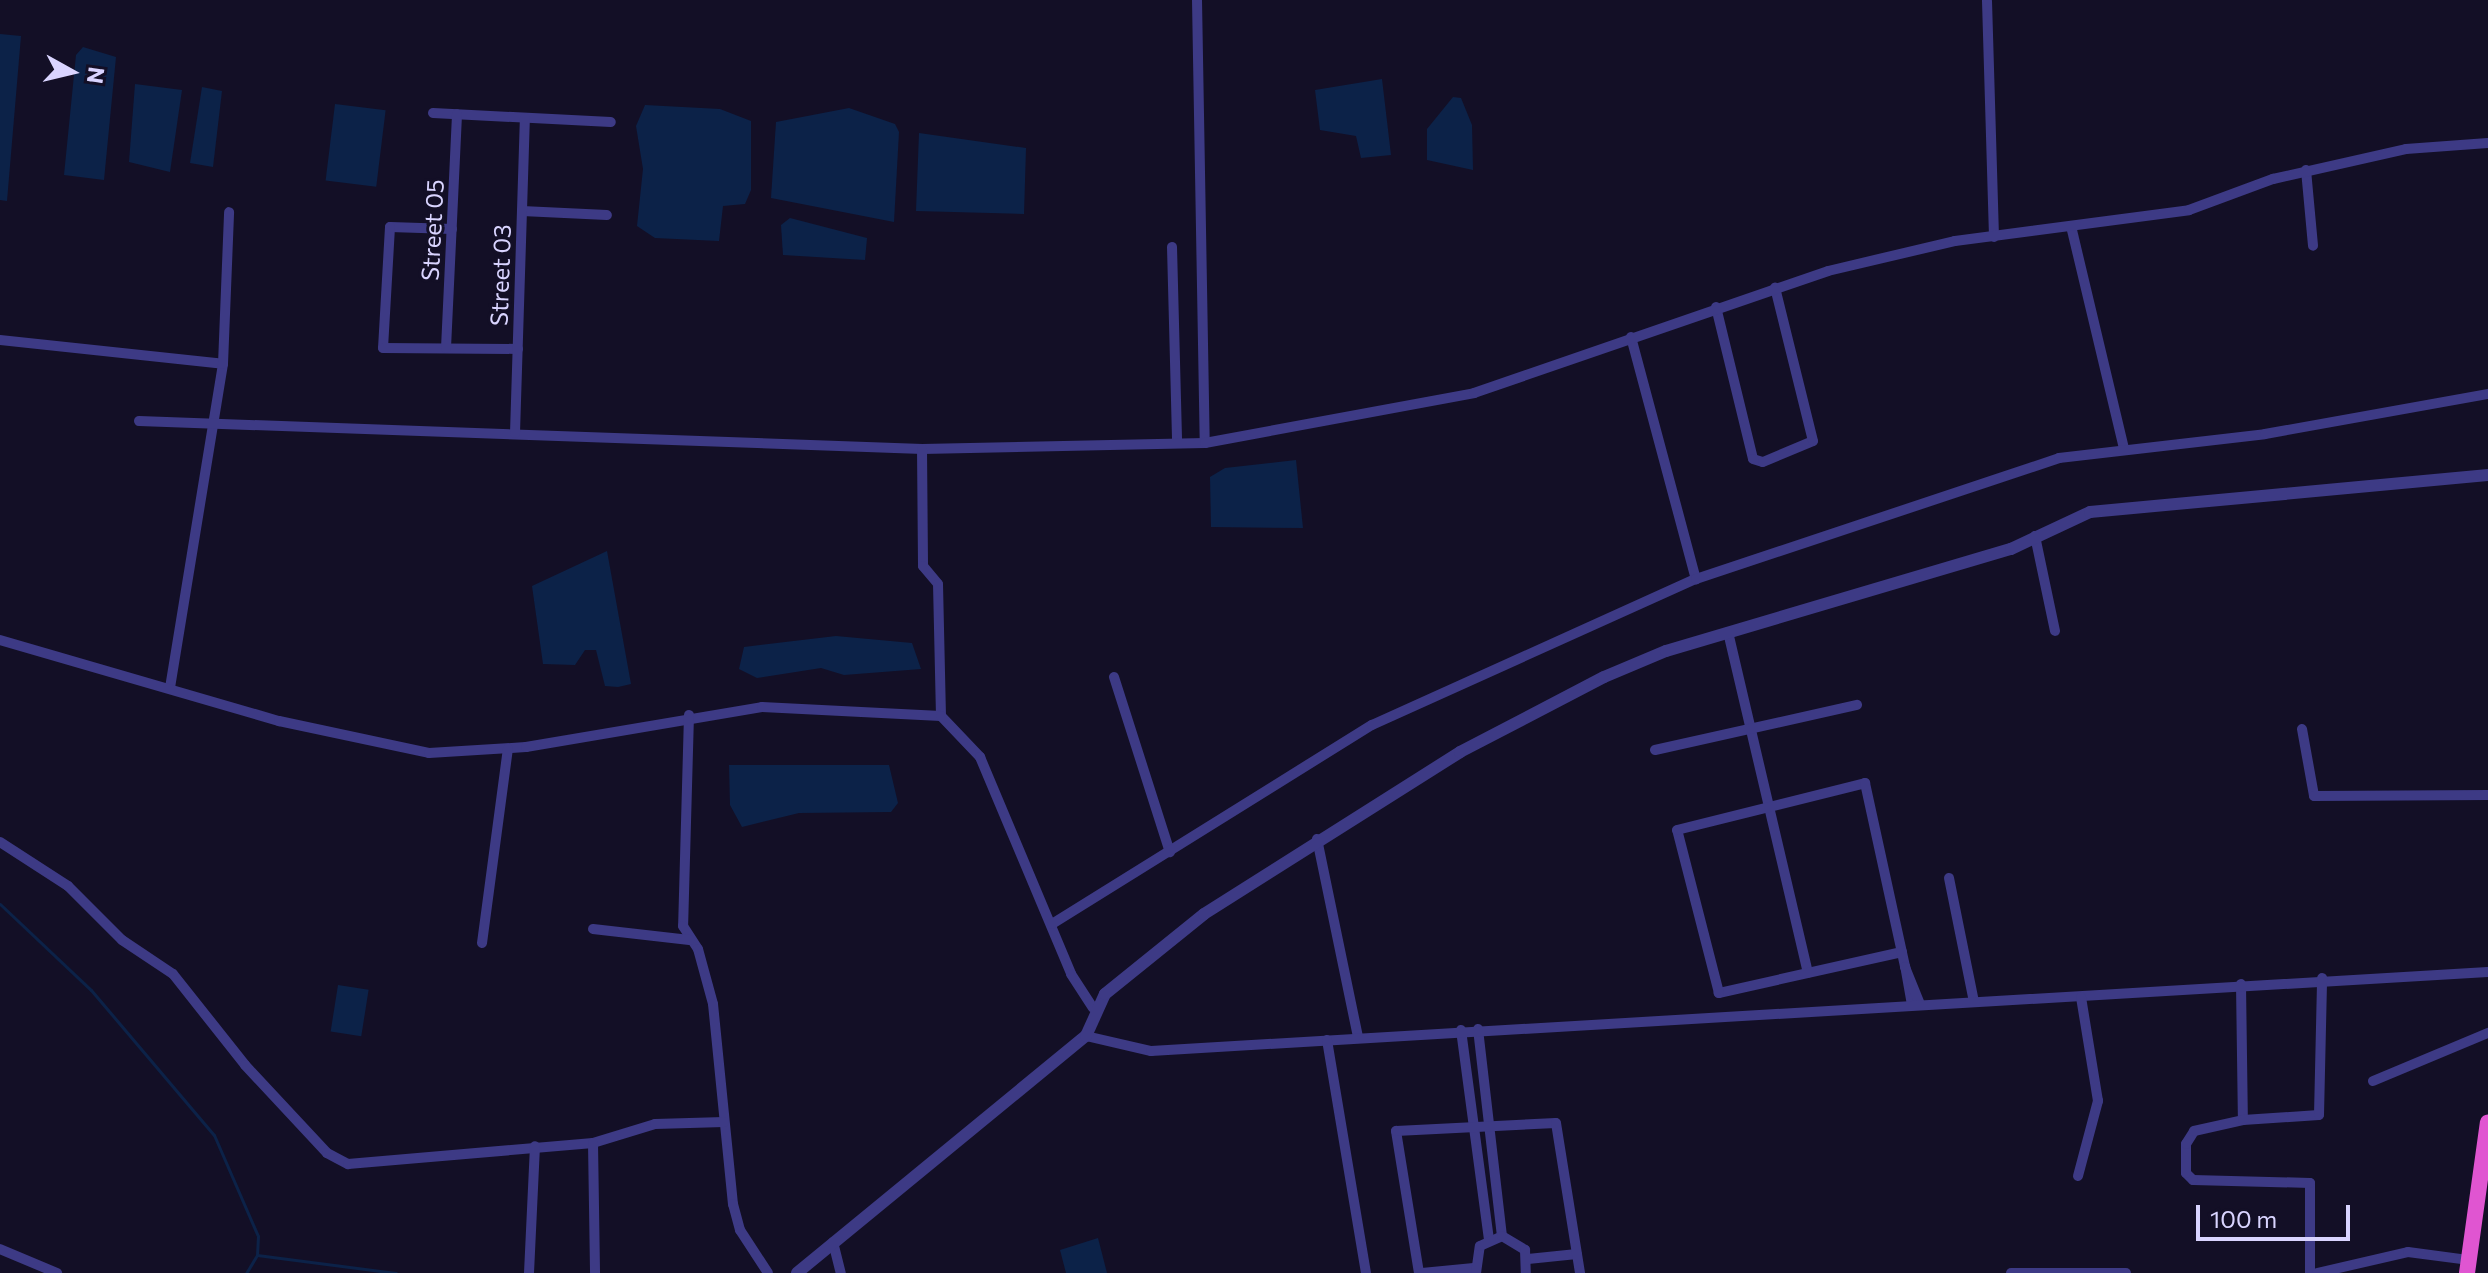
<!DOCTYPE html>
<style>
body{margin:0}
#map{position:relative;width:2488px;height:1273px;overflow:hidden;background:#130f26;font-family:Commissioner,sans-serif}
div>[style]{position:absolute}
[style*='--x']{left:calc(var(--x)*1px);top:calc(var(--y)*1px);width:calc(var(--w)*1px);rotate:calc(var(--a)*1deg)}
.water>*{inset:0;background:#0c2248;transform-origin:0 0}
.stream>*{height:3px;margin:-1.5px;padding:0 1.5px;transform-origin:1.5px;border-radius:1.5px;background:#0c2248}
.minor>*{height:10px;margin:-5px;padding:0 5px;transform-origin:5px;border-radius:5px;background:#3d3a85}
.tertiary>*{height:12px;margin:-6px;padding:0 6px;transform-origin:6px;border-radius:6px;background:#3d3a85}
.trunk>*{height:16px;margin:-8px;padding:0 8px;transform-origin:8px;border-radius:8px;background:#e055d1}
span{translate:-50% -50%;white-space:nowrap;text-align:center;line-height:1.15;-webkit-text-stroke:6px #130f26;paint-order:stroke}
.street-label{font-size:24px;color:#d9d4ff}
.north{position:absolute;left:32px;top:32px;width:80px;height:80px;-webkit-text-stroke:6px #130f26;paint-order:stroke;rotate:98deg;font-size:22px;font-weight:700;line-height:32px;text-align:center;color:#d9d4ff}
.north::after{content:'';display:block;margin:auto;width:28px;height:36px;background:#d9d4ff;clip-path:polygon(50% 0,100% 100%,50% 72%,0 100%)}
.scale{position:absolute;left:2196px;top:1205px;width:154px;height:36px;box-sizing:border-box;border:4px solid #d9d4ff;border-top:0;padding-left:10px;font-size:24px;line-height:28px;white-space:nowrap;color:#d9d4ff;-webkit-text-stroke:6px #130f26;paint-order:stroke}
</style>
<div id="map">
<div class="water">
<i style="clip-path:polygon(0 34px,21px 36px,7px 201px,0 200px)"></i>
<i style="clip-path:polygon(83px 47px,116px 57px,104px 180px,64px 175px,76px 55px)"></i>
<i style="clip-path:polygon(1382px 79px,1391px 155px,1361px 158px,1356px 136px,1320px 130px,1315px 90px)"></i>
<i style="clip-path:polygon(135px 84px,182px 90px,170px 172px,129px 162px)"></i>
<i style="clip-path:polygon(202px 87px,222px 91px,213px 167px,190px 163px)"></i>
<i style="clip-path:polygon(1453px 97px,1461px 98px,1472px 125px,1473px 170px,1427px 160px,1427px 129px)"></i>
<i style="left:335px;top:104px;width:51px;height:77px;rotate:7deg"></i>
<i style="clip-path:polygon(645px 105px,720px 109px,751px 121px,751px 190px,745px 204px,723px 206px,719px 241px,655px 238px,637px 226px,643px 169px,636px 126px)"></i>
<i style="clip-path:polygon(849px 108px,895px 124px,899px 132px,894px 222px,771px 198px,776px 122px)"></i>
<i style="clip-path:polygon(919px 133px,1026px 148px,1024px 214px,916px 211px)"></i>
<i style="clip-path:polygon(790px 218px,867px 238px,865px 260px,783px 255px,781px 225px)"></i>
<i style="clip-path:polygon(1296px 460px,1303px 528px,1211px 527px,1210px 477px,1225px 468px)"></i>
<i style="clip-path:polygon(607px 551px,631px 684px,618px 687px,605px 686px,596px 650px,585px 650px,575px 665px,543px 664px,532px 586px)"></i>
<i style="clip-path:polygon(836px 636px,912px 643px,921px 669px,844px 675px,821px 668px,757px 678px,739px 669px,744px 647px)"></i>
<i style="clip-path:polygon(729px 765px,889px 765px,898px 803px,891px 812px,799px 813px,742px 827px,730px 805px)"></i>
<i style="left:338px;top:985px;width:31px;height:47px;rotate:9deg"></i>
<i style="clip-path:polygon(1098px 1238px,1107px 1273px,1066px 1273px,1060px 1250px)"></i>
</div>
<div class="stream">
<i style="--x:0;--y:904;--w:125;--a:43.4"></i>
<i style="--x:91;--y:990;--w:190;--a:49.7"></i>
<i style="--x:214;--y:1135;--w:110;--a:66.5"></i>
<i style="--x:258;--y:1236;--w:19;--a:93"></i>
<i style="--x:257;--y:1255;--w:21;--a:121"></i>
<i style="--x:257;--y:1255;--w:140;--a:7.4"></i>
</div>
<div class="minor">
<i style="--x:1197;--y:0;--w:443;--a:89"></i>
<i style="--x:1987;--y:1;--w:236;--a:88.3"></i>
<i style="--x:433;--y:113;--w:178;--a:2.9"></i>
<i style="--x:2306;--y:170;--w:76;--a:84.7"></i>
<i style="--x:522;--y:211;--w:85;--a:2.7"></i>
<i style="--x:2071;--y:226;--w:228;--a:76.6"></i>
<i style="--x:452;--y:229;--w:62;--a:-178.2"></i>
<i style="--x:390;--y:227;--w:121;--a:93.3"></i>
<i style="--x:383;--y:348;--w:135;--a:0.4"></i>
<i style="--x:1172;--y:247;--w:196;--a:88.5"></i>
<i style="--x:1716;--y:307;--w:156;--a:76.3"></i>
<i style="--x:1753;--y:459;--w:10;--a:17"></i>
<i style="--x:1763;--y:462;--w:54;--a:-22.8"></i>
<i style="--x:1813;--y:441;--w:158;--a:-103.9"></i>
<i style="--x:1631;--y:337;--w:251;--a:75"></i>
<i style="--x:0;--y:340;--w:224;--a:6.1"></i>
<i style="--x:223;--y:364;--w:326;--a:99.3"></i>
<i style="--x:446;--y:348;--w:234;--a:-87.3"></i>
<i style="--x:223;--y:364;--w:152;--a:-87.7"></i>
<i style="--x:139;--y:421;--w:784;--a:2.05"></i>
<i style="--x:922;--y:449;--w:283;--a:-1.2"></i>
<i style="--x:1205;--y:443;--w:274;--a:-10.5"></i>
<i style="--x:1474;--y:393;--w:374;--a:-19"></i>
<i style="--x:1828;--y:271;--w:130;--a:-13.3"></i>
<i style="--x:1955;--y:241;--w:236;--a:-7.5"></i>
<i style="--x:2189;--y:210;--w:90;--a:-20.3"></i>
<i style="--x:2273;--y:179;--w:136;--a:-12.7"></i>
<i style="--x:2406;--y:149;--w:82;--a:-4.2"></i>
<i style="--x:515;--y:433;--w:315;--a:-88.2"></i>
<i style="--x:922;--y:449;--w:117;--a:89.5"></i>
<i style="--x:923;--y:566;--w:23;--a:50"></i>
<i style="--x:938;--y:584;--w:132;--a:88.7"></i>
<i style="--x:2035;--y:536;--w:97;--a:78.1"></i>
<i style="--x:1728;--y:632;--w:350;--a:76.8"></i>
<i style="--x:0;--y:640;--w:291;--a:16.2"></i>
<i style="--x:279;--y:721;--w:153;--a:12"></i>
<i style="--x:429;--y:753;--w:97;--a:-3.5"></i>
<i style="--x:526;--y:747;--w:239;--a:-9.6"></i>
<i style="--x:762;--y:707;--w:179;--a:2.9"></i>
<i style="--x:941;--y:716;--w:57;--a:46.4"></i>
<i style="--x:980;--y:757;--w:235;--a:67.2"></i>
<i style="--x:1071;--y:974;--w:40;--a:57.1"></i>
<i style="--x:1114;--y:677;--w:184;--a:72.3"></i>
<i style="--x:689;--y:715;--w:211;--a:91.6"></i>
<i style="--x:683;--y:926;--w:27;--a:57"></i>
<i style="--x:698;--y:949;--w:57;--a:74.7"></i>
<i style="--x:713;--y:1004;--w:201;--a:84.3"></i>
<i style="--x:733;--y:1204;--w:27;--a:75"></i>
<i style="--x:740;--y:1230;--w:51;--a:56.9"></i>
<i style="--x:2302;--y:729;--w:68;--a:79.8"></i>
<i style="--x:2314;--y:796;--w:174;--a:-0.3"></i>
<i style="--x:1655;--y:750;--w:207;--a:-12.6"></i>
<i style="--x:1317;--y:839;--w:202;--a:78.3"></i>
<i style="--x:0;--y:842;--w:81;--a:32.9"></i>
<i style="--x:68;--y:886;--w:76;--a:45"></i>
<i style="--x:122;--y:940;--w:61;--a:33.7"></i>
<i style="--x:173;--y:974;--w:116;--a:51.6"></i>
<i style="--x:245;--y:1065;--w:120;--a:47"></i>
<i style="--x:327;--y:1153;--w:24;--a:28"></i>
<i style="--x:348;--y:1164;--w:246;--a:-4.9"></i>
<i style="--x:593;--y:1143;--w:65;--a:-17"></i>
<i style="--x:655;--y:1124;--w:69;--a:-1.7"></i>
<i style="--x:1949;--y:878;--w:126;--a:78.6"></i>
<i style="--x:1052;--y:924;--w:377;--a:-31.9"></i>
<i style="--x:1372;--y:725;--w:355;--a:-24.3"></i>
<i style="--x:1696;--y:579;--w:383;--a:-18.4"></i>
<i style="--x:2059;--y:458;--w:207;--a:-6.6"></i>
<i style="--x:2265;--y:434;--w:227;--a:-10.2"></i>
<i style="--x:593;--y:929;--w:97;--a:6.5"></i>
<i style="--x:482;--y:943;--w:196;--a:-82.4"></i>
<i style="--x:1902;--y:952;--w:188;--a:167.4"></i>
<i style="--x:1719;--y:993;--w:168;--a:-104.4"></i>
<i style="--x:1677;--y:830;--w:194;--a:-14"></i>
<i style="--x:1865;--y:783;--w:188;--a:77.7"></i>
<i style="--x:2241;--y:984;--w:136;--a:89.2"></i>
<i style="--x:1912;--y:1005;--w:39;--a:-100"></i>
<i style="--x:1905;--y:967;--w:40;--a:68"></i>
<i style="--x:1478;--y:1029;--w:208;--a:83.4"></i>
<i style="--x:1461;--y:1030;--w:211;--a:82.4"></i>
<i style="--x:1086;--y:1036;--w:67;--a:13"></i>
<i style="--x:1151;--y:1051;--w:1339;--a:-3.38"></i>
<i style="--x:1327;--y:1040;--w:236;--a:80.5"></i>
<i style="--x:2373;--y:1081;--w:125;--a:-22.7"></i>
<i style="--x:593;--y:1143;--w:130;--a:89.1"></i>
<i style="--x:2078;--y:1176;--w:78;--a:-75.1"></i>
<i style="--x:2098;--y:1101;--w:105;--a:-99.3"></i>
<i style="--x:833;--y:1242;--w:32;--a:76"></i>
<i style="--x:0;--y:1249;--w:62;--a:22.8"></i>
<i style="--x:1528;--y:1259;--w:49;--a:-5.8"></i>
<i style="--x:529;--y:1273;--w:127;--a:-87.3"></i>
<i style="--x:1419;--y:1273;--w:144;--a:-99.2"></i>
<i style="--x:1396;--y:1131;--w:160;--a:-2.9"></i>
<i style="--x:1556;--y:1123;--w:152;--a:80.9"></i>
<i style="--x:1422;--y:1273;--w:52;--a:-5.5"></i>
<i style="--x:1476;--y:1273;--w:27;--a:-82"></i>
<i style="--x:1480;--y:1246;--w:24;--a:-24"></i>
<i style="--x:1502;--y:1236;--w:27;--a:31"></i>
<i style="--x:1525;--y:1250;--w:23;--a:88"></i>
<i style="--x:2011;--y:1273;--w:115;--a:0"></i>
<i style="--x:2310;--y:1273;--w:90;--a:-90"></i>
<i style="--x:2310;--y:1183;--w:117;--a:-178.5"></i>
<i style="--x:2193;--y:1180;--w:10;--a:-135"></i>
<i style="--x:2186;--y:1173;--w:29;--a:-90"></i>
<i style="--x:2186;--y:1144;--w:15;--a:-58"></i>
<i style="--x:2194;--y:1131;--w:50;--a:-12.7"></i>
<i style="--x:2243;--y:1120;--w:76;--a:-3.8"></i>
<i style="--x:2319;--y:1115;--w:137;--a:-88.7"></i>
<i style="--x:2317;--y:1273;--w:93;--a:-13"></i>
<i style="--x:2408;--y:1252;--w:62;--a:7.5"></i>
</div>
<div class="tertiary">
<i style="--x:797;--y:1273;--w:374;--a:-39.4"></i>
<i style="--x:1086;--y:1036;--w:46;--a:-65.7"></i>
<i style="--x:1105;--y:994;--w:127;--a:-38.9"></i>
<i style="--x:1204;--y:914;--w:303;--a:-32.3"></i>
<i style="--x:1460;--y:752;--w:162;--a:-27.5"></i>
<i style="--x:1604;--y:677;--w:67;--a:-22.8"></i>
<i style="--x:1666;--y:651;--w:360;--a:-16.5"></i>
<i style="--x:2011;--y:549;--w:87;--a:-25.1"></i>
<i style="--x:2090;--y:512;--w:400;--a:-5.3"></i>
</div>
<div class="trunk">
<i style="--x:2467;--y:1273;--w:152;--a:-82.1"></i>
</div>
<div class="street-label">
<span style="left:432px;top:230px;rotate:-87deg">Street 05</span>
<span style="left:500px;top:275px;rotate:-88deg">Street 03</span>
</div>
<div class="north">N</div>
<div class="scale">100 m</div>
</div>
